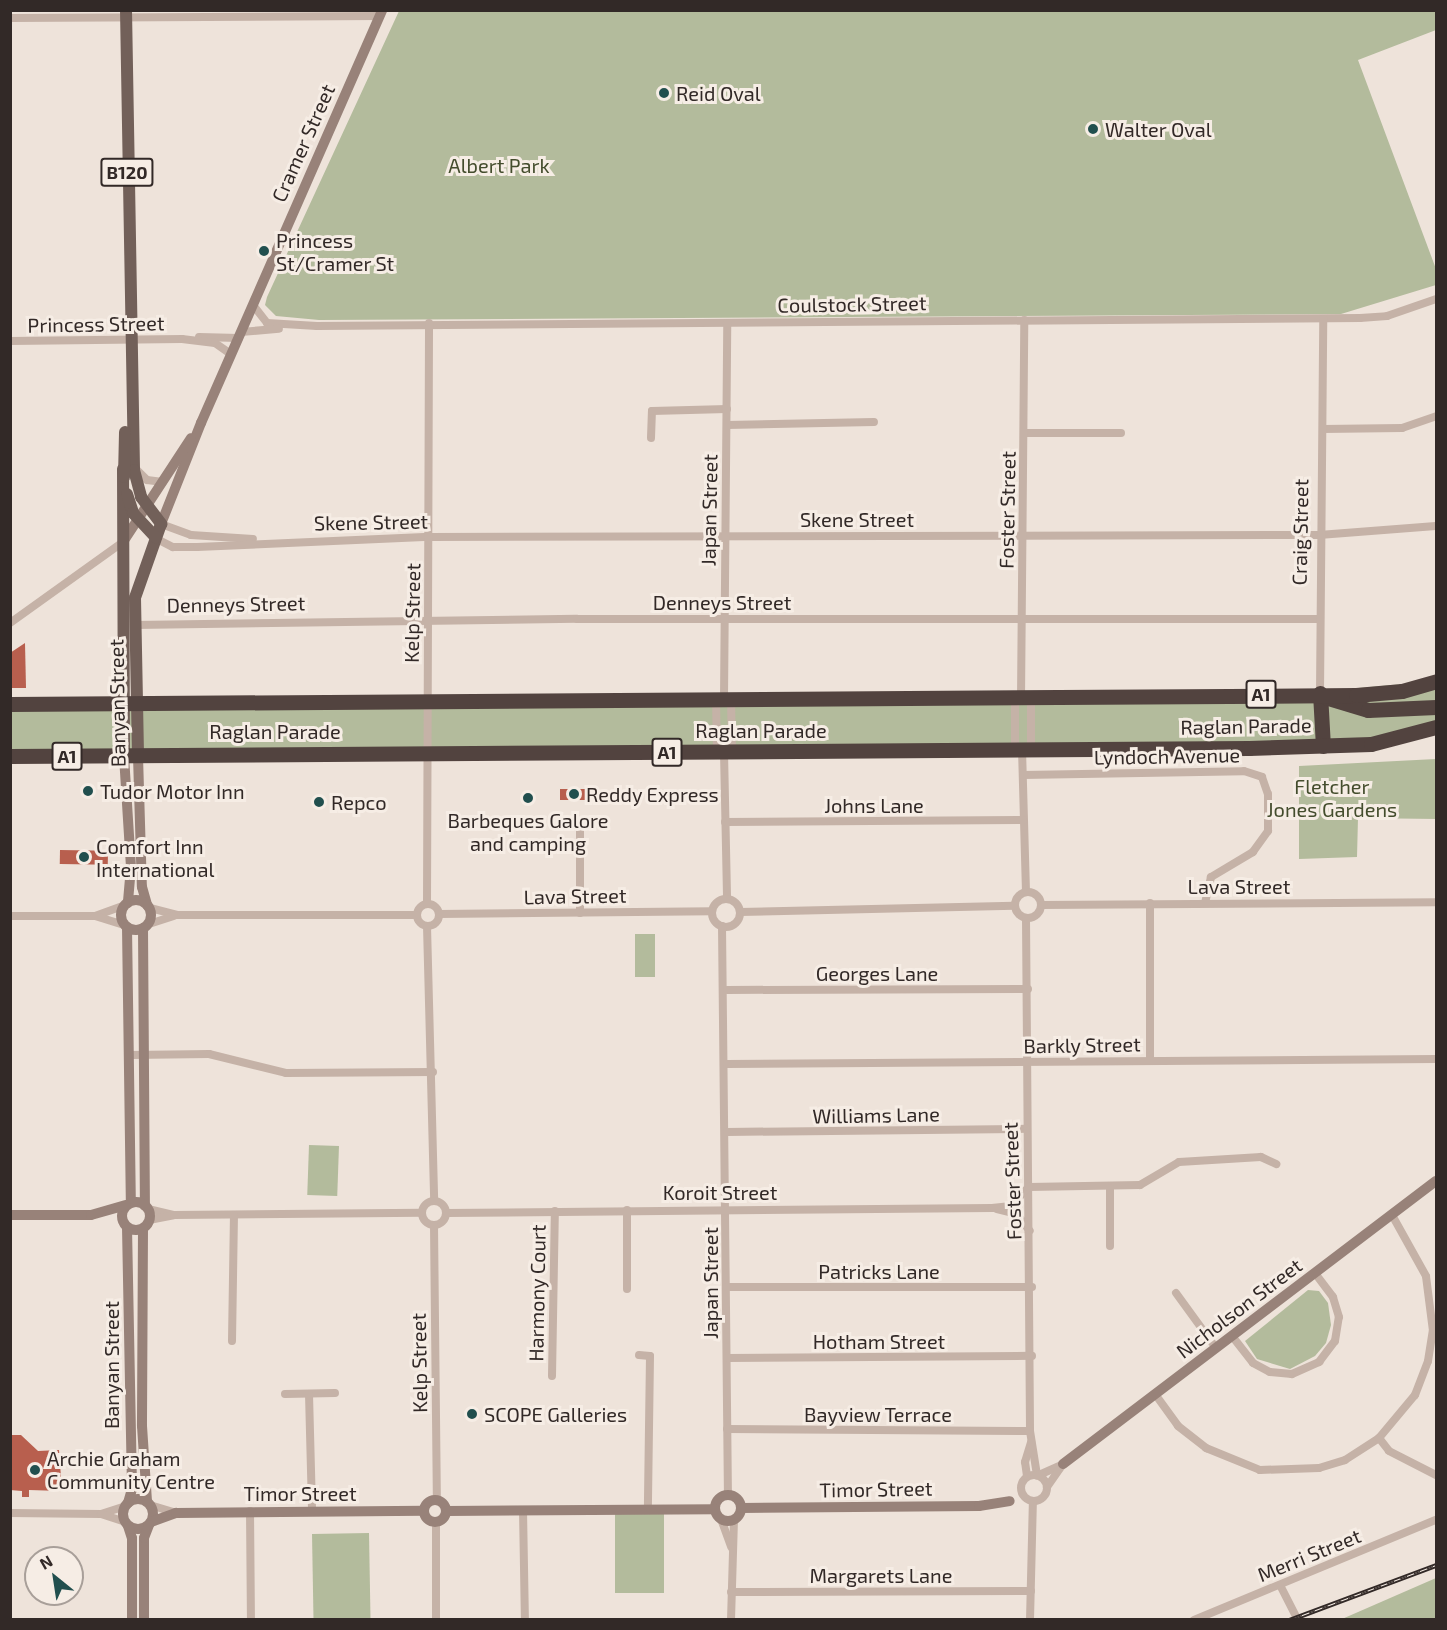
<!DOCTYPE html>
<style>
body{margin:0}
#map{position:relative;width:1447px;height:1630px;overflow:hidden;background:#eee3da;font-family:"Exo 2",sans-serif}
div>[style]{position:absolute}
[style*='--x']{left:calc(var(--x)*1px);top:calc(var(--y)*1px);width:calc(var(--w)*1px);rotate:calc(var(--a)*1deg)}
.green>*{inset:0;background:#b3bb9c;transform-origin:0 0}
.building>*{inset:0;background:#b85f4e;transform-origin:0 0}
.street>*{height:8px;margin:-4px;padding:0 4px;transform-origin:4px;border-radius:4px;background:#c5b2a7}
.street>.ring{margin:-4px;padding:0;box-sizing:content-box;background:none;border:8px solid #c5b2a7;border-radius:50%}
.secondary>*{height:10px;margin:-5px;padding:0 5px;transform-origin:5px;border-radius:5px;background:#988279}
.secondary>.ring{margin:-5px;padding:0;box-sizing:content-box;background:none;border:10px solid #988279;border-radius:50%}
.primary>*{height:12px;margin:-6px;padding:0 6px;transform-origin:6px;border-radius:6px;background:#726059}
.highway>*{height:15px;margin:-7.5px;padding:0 7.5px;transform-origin:7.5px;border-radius:7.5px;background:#52433f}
.rail>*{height:4.5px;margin-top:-2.25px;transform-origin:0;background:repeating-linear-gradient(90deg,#f6ede5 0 7px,#322927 0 14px);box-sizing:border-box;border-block:2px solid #322927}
.dots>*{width:16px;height:16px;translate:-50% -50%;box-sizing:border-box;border:3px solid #f6ede5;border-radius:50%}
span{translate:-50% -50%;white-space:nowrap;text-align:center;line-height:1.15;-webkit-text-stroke:6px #f6ede5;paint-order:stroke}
.shield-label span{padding:2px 4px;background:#f6ede5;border:2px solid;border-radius:4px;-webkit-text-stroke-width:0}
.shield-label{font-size:18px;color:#322927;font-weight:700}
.poi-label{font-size:20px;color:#322927}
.left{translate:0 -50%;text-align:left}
.street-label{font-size:20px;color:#322927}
.park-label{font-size:20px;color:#444d2d}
.frame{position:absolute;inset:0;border:12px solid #322927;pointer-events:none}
.north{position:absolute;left:24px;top:1546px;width:60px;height:60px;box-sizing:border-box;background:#f6ede5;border:2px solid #a89f99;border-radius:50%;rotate:330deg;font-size:16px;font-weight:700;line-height:24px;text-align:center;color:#322927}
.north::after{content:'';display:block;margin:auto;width:21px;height:27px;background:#214f4e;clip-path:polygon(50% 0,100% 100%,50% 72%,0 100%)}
</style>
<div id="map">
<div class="green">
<i style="clip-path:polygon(399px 11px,1436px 11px,1436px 30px,1358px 60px,1436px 269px,1436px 285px,1341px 314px,319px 320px,276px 316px,265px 305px,267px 297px)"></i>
<i style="clip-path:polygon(1436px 681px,1436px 727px,1389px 741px,11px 756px,11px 704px,1303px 693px)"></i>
<i style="clip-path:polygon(1436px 759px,1436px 819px,1358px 818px,1357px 857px,1299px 859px,1299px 766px)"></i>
<i style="left:635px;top:934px;width:20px;height:43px"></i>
<i style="left:309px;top:1145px;width:30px;height:50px;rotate:2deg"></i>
<i style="clip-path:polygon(1308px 1290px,1319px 1291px,1328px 1303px,1331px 1325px,1326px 1343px,1315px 1356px,1290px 1369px,1257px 1359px,1245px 1341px)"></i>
<i style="left:615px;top:1507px;width:49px;height:86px"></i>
<i style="left:369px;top:1533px;width:86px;height:57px;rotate:89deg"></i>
<i style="clip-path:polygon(1436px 1578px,1436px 1619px,1342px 1619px)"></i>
</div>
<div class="building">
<i style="clip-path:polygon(25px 643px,26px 688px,10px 688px,10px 653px)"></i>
<i style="left:560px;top:789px;width:28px;height:11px"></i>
<i style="left:60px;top:850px;width:48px;height:14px;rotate:1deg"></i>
<i style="clip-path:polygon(10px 1435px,21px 1435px,38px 1451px,59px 1450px,62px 1491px,29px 1490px,29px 1497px,22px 1497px,22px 1491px,10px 1490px)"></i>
</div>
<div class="street">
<i style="--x:10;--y:18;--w:370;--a:-0.3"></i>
<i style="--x:253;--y:305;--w:23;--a:52"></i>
<i style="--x:267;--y:323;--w:50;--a:3.4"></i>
<i style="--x:317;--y:326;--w:1043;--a:-0.44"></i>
<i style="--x:1360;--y:318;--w:27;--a:-4"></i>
<i style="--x:1387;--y:316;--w:52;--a:-19.1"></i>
<i style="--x:241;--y:332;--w:38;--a:-5"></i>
<i style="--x:199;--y:337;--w:40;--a:1.4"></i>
<i style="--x:10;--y:341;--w:172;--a:-0.7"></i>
<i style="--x:182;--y:339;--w:33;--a:7"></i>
<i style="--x:215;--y:343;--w:19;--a:35"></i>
<i style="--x:727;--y:425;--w:147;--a:-1.2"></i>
<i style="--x:1323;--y:429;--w:79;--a:-0.7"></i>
<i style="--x:1402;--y:428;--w:36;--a:-19"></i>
<i style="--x:1025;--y:433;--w:96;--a:0"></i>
<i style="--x:651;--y:438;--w:27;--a:-88"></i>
<i style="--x:652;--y:411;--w:75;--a:-1.5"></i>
<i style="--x:137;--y:470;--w:14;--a:45"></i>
<i style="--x:147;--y:480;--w:16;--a:7"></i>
<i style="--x:161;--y:524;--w:32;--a:20"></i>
<i style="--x:191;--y:535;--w:62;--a:3.7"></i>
<i style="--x:155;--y:538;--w:20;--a:27"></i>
<i style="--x:173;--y:547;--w:24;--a:0"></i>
<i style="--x:197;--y:547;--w:233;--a:-2.5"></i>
<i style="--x:430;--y:537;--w:889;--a:-0.13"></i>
<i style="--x:1319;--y:535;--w:117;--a:-4.4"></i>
<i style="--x:10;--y:623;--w:139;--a:-35.6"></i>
<i style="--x:135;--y:625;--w:442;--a:-0.8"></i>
<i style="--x:577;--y:619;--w:742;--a:0"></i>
<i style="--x:1320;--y:693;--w:374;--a:-89.5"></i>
<i style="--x:724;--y:698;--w:375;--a:-89.5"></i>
<i style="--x:731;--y:698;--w:54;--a:88.9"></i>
<i style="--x:716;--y:699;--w:53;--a:88.9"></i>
<i style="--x:1021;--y:699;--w:379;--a:-89.5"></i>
<i style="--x:1031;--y:700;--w:49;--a:90"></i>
<i style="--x:1015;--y:749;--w:49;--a:-90"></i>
<i style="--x:1022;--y:749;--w:143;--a:88.4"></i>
<i style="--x:724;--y:752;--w:147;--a:88.8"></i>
<i style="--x:1023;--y:775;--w:221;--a:-1"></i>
<i style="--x:1244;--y:771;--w:19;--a:18"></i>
<i style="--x:1262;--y:777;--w:18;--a:71"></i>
<i style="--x:1268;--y:794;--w:37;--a:90"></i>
<i style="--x:1268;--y:831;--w:26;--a:126"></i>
<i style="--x:1253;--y:852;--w:49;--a:149.2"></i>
<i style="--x:1211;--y:877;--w:26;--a:103"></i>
<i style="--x:725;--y:822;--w:298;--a:-0.4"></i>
<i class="ring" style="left:1015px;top:892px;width:18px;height:18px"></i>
<i class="ring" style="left:712px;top:899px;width:20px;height:20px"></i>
<i class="ring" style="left:417px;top:904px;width:14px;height:14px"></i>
<i style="--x:427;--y:904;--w:581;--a:-89.8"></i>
<i style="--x:1041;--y:905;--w:395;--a:-0.4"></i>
<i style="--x:150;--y:908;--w:29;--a:14"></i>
<i style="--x:178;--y:915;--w:238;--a:0"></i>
<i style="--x:740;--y:912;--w:274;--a:-1.3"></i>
<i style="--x:580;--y:913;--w:87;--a:-90"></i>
<i style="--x:439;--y:914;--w:273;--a:-0.6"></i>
<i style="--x:10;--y:916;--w:85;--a:0"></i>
<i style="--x:95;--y:916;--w:33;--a:-20"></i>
<i style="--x:95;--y:916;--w:31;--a:17"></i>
<i style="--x:1026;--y:919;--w:512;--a:89.55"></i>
<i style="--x:1030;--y:1431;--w:45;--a:81"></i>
<i style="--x:149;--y:924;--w:26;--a:-18"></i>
<i style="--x:427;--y:926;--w:274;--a:88.5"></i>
<i style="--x:722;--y:926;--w:569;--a:89.4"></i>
<i style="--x:727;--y:990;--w:301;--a:-0.2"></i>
<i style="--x:132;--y:1055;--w:77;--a:-0.7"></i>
<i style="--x:209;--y:1054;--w:79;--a:13.9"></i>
<i style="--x:286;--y:1073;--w:147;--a:-0.4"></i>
<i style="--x:1150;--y:1060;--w:157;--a:-90"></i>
<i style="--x:727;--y:1064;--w:709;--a:-0.4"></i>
<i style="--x:727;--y:1132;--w:299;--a:-0.6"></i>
<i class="ring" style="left:422px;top:1201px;width:16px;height:16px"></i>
<i style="--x:148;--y:1209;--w:26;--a:13"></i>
<i style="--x:997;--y:1209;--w:21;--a:14"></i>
<i style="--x:1017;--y:1214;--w:21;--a:53"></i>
<i style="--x:447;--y:1213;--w:545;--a:-0.53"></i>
<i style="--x:992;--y:1208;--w:19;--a:-6"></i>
<i style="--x:1011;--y:1206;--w:26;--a:-47"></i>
<i style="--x:1029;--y:1187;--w:111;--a:-1"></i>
<i style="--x:1140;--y:1185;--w:45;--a:-30.5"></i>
<i style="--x:1179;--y:1162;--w:82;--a:-3.5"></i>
<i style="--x:1261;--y:1157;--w:17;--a:25"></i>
<i style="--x:149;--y:1220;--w:25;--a:-11"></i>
<i style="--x:174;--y:1215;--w:248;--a:-0.5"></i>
<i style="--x:434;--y:1225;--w:275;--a:89.4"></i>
<i style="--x:1110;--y:1246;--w:58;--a:-90"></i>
<i style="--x:726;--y:1287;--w:306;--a:0"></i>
<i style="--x:627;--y:1289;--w:79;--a:-90"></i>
<i style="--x:1176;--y:1293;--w:68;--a:54"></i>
<i style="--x:1232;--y:1336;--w:34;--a:52"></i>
<i style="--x:1253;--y:1363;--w:19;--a:28"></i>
<i style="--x:1270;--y:1372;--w:22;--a:5"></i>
<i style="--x:1292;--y:1374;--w:30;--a:-24"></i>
<i style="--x:1319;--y:1362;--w:26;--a:-53"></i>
<i style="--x:1335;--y:1341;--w:24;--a:-81"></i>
<i style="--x:1339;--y:1317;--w:21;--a:-107"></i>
<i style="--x:1333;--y:1297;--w:30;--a:-127"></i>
<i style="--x:232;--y:1341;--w:126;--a:-89.1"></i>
<i style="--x:639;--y:1355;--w:11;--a:5"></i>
<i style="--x:650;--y:1356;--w:150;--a:90.8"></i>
<i style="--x:727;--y:1358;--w:305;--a:-0.4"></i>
<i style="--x:552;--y:1376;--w:165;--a:-89"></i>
<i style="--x:285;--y:1394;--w:50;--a:-1.1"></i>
<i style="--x:309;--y:1394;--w:116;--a:88.5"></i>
<i style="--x:1155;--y:1394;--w:39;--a:54"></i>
<i style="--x:1178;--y:1426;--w:36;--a:38"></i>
<i style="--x:1206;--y:1448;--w:58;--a:22.2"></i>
<i style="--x:1260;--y:1470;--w:59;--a:-1.9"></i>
<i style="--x:1319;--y:1468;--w:27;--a:-17"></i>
<i style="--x:1345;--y:1460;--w:40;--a:-32.9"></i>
<i style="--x:1379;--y:1438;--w:56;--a:-50.1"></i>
<i style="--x:1415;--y:1395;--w:36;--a:-69"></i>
<i style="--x:1428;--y:1361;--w:30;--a:-81"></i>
<i style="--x:1433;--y:1331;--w:55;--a:-97.3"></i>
<i style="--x:1426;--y:1276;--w:70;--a:-119.1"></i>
<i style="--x:727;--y:1429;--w:303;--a:0.4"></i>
<i style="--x:1379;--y:1438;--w:16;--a:52"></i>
<i style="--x:1389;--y:1451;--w:53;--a:27.1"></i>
<i class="ring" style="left:1021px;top:1475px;width:18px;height:18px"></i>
<i style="--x:1039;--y:1475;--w:24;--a:-24"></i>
<i style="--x:1027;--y:1476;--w:14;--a:-98"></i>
<i style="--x:1025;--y:1462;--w:21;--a:-73"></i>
<i style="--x:1047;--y:1487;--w:28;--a:-55"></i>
<i style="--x:150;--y:1505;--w:27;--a:17"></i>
<i style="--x:523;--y:1510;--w:110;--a:89"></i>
<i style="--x:250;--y:1511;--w:109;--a:89.5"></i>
<i style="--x:10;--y:1513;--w:91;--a:0.6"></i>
<i style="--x:101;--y:1514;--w:26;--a:-18"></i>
<i style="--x:101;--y:1514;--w:25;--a:18"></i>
<i style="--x:721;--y:1519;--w:30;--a:70"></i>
<i style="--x:1280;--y:1585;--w:39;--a:63"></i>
<i style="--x:731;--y:1592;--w:300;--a:-0.2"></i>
<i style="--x:436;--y:1620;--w:97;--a:-90"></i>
<i style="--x:731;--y:1620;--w:101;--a:-88.3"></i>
<i style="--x:1030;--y:1620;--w:119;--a:-88.6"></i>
<i style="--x:1194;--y:1620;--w:262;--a:-22.5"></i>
</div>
<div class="secondary">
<i style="--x:161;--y:524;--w:109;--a:-68.4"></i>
<i style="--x:201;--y:423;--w:451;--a:-66.3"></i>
<i style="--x:123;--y:542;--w:124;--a:-56.8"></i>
<i style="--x:124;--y:756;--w:111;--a:86.4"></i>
<i style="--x:131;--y:867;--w:36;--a:95"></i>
<i style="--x:138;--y:756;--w:131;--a:88.3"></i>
<i style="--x:142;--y:887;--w:19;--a:74"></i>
<i class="ring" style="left:121px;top:900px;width:20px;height:20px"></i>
<i style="--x:127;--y:927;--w:276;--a:89.2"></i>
<i style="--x:143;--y:928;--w:278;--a:89.6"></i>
<i class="ring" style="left:122px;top:1202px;width:18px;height:18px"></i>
<i style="--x:10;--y:1215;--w:81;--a:0"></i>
<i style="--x:91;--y:1215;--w:36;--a:-16"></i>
<i style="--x:127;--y:1227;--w:262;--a:88.9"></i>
<i style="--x:132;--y:1489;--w:15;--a:106"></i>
<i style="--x:143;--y:1229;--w:197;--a:90.3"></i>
<i style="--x:142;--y:1426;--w:76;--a:86.2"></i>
<i style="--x:1063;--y:1464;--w:468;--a:-37.2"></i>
<i class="ring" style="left:715px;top:1495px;width:16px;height:16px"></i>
<i class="ring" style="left:123px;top:1499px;width:20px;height:20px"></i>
<i class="ring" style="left:424px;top:1500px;width:12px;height:12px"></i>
<i style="--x:741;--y:1508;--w:238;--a:-0.5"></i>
<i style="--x:979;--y:1506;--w:31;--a:-9"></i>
<i style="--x:447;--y:1511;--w:268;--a:-0.4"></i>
<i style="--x:151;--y:1522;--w:27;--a:-20"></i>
<i style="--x:176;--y:1513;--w:248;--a:-0.5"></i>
<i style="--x:128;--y:1526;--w:13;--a:72"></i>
<i style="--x:132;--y:1538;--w:82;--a:90"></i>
<i style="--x:144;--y:1620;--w:82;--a:-90"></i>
<i style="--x:144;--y:1538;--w:14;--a:-69"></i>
</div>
<div class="primary">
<i style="--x:126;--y:10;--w:460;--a:89"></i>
<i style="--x:134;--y:470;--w:28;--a:75"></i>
<i style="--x:141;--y:497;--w:34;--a:53"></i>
<i style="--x:161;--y:524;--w:78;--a:109.4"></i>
<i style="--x:135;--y:598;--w:158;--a:88.9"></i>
<i style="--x:123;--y:469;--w:287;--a:89.8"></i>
<i style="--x:124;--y:477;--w:45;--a:-88.7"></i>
<i style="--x:127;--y:494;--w:20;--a:72"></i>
<i style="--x:133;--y:513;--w:33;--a:47"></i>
</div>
<div class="highway">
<i style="--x:1320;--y:693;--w:53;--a:86.8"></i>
<i style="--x:1325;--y:697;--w:45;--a:16.8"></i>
<i style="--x:1368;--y:710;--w:68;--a:-2.5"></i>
<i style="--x:10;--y:704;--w:1346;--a:-0.38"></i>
<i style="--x:1356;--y:695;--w:46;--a:-5"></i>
<i style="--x:1402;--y:691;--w:35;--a:-16"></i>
<i style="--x:10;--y:756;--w:1239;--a:-0.37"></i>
<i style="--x:1249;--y:748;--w:122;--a:-1.9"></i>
<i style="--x:1371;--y:744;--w:67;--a:-14.7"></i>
</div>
<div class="rail">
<i style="--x:1289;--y:1620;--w:157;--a:-20.5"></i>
</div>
<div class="dots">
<i style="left:664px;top:93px;background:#214f4e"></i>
<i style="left:1093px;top:129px;background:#214f4e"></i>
<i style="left:264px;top:251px;background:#214f4e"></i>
<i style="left:88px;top:791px;background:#214f4e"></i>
<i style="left:574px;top:794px;background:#214f4e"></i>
<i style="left:528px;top:798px;background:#214f4e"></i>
<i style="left:319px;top:802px;background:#214f4e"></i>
<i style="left:84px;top:857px;background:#214f4e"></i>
<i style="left:472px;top:1414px;background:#214f4e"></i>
<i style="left:35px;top:1470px;background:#214f4e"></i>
</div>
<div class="shield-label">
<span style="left:127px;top:172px">B120</span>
<span style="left:1261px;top:694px">A1</span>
<span style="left:667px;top:752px">A1</span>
<span style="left:67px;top:756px">A1</span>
</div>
<div class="poi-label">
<span class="left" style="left:676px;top:93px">Reid Oval</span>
<span class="left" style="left:1105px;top:129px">Walter Oval</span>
<span class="left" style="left:276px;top:252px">Princess<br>St/Cramer St</span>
<span class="left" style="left:100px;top:791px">Tudor Motor Inn</span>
<span class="left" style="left:586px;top:794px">Reddy Express</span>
<span class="left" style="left:331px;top:802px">Repco</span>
<span style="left:528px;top:832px">Barbeques Galore<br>and camping</span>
<span class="left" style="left:96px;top:858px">Comfort Inn<br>International</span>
<span class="left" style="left:484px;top:1414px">SCOPE Galleries</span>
<span class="left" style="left:47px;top:1470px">Archie Graham<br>Community Centre</span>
</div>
<div class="street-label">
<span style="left:303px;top:143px;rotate:-66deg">Cramer Street</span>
<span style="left:852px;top:304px;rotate:-1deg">Coulstock Street</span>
<span style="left:96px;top:324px;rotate:-1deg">Princess Street</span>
<span style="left:709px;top:510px;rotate:-89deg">Japan Street</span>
<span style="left:1007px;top:510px;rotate:-89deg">Foster Street</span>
<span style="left:857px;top:519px">Skene Street</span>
<span style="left:371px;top:522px;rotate:-1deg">Skene Street</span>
<span style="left:1300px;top:532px;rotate:-89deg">Craig Street</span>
<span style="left:722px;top:602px">Denneys Street</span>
<span style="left:236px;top:604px;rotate:-1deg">Denneys Street</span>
<span style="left:412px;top:613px;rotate:-89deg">Kelp Street</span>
<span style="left:117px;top:703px;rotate:-91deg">Banyan Street</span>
<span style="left:1246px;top:726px;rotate:-1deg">Raglan Parade</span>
<span style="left:761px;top:730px">Raglan Parade</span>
<span style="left:275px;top:731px">Raglan Parade</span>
<span style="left:1167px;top:756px;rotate:-1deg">Lyndoch Avenue</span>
<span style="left:874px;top:805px">Johns Lane</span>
<span style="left:1239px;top:886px">Lava Street</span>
<span style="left:575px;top:896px;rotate:-1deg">Lava Street</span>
<span style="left:877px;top:973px">Georges Lane</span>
<span style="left:1082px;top:1045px;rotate:-1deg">Barkly Street</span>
<span style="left:876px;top:1115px;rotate:-1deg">Williams Lane</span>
<span style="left:1012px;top:1181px;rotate:-92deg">Foster Street</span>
<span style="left:720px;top:1192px">Koroit Street</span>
<span style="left:879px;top:1271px">Patricks Lane</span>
<span style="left:710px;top:1283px;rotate:-90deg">Japan Street</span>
<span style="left:537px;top:1293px;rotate:-89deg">Harmony Court</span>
<span style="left:1239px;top:1308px;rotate:-37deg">Nicholson Street</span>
<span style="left:879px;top:1341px">Hotham Street</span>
<span style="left:419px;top:1363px;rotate:-91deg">Kelp Street</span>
<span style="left:111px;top:1365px;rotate:-90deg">Banyan Street</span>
<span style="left:878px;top:1414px">Bayview Terrace</span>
<span style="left:876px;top:1489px;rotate:-1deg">Timor Street</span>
<span style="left:300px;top:1493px">Timor Street</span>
<span style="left:1309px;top:1555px;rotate:-22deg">Merri Street</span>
<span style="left:881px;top:1575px">Margarets Lane</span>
</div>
<div class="park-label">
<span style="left:499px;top:165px">Albert Park</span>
<span style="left:1332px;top:798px">Fletcher<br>Jones Gardens</span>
</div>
<div class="frame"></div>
<div class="north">N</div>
</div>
